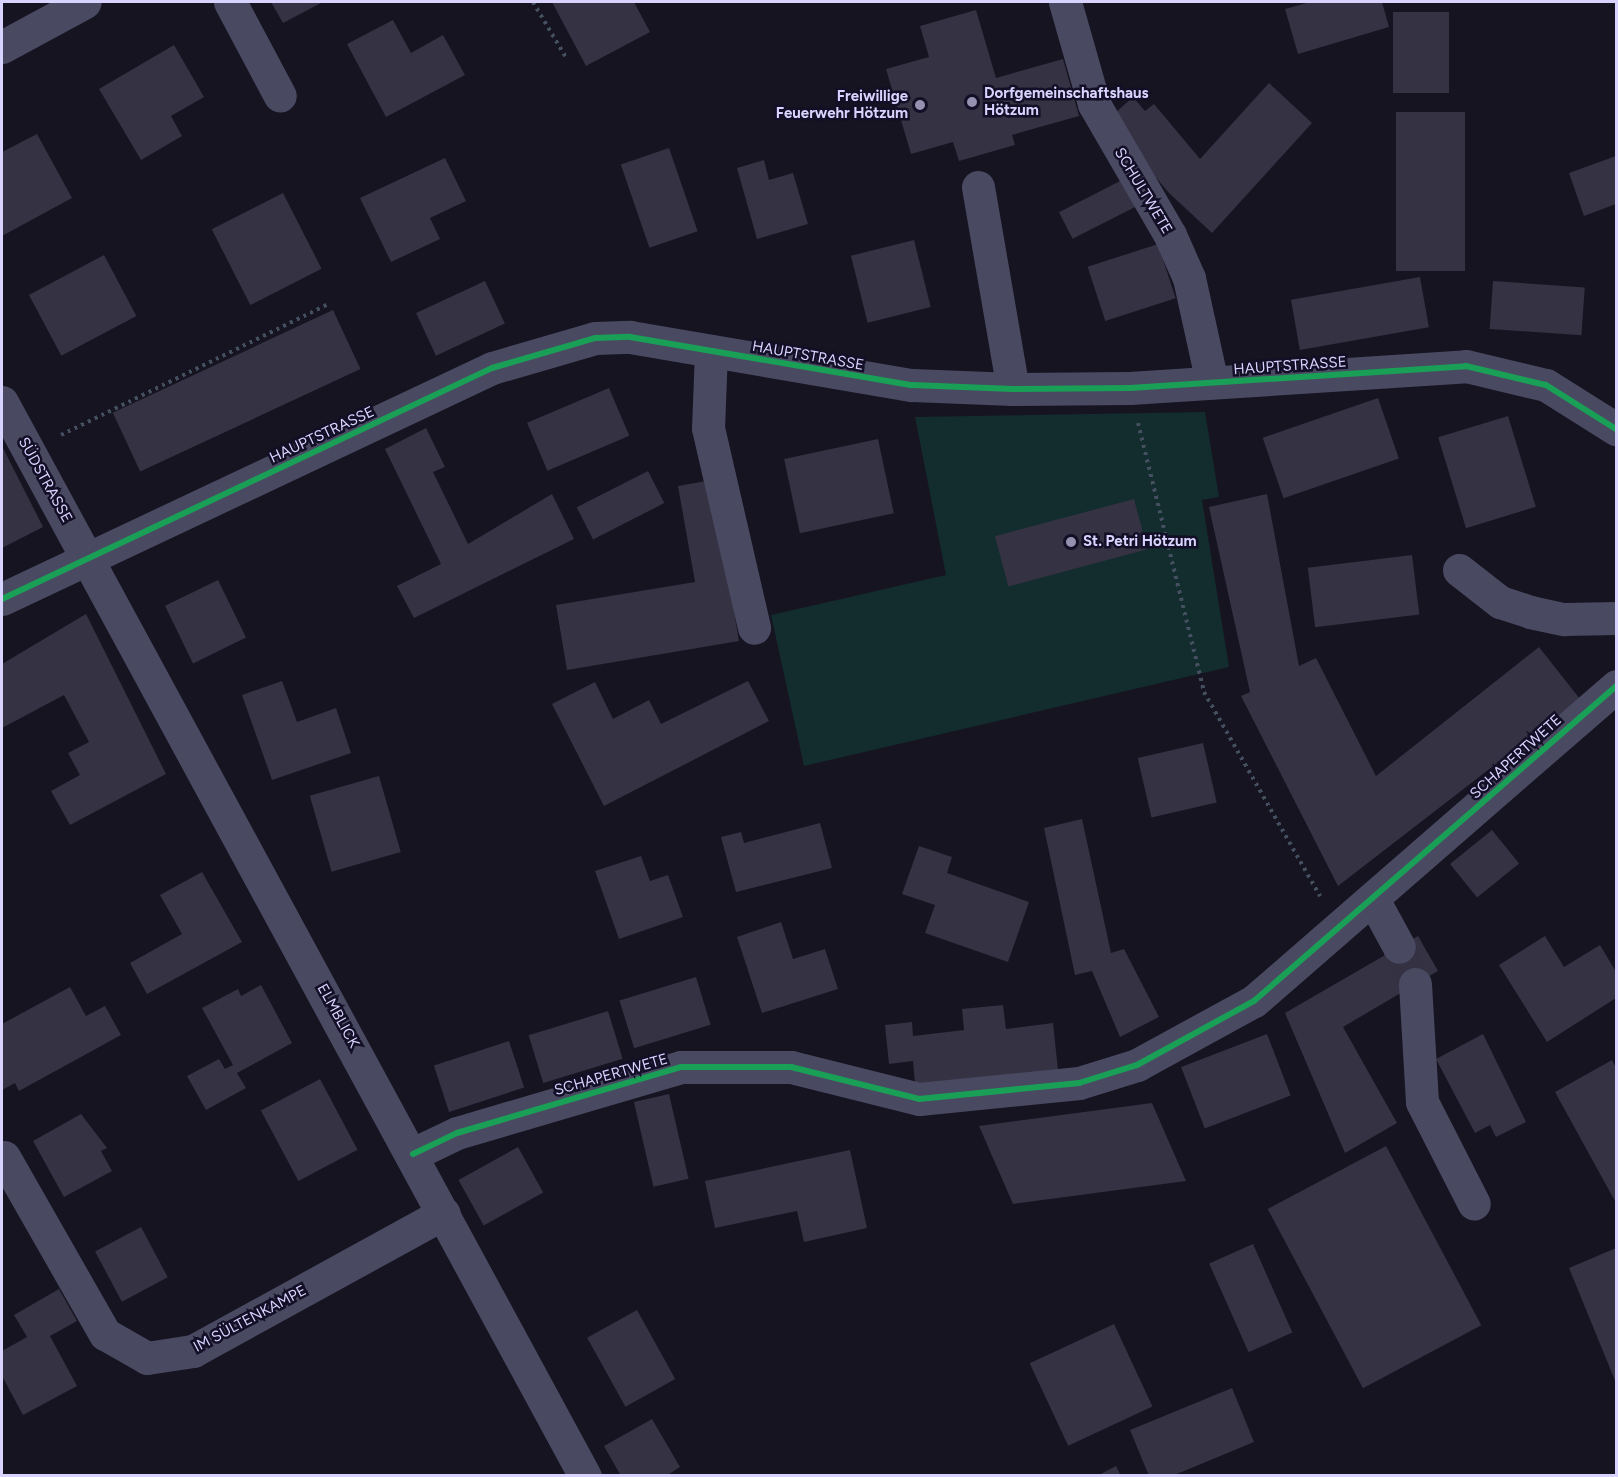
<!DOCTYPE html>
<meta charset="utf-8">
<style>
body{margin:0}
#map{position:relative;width:1618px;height:1477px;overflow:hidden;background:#161421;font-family:Figtree,sans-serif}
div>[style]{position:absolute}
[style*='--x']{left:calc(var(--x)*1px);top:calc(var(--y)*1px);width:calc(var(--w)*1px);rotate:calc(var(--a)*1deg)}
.green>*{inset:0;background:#132c2d}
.building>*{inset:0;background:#343243;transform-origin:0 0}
.minor-tunnel>*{height:33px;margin-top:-16.5px;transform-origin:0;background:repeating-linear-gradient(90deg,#333142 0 33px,transparent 0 49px)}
.path>*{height:4px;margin-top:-2px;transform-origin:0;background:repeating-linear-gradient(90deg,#44505f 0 3px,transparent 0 7.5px)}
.minor>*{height:33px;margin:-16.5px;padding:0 16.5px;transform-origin:16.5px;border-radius:16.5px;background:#4a4962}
.cycleway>*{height:6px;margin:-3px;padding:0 3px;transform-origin:3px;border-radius:3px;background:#1a9f57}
.dots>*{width:16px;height:16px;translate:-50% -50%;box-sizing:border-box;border:3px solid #130f26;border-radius:50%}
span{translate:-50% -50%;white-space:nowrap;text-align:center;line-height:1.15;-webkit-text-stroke:5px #130f26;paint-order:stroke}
.poi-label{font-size:15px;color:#d9d4ff;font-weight:700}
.left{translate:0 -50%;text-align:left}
.right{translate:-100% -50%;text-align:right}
.street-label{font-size:15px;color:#d9d4ff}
.frame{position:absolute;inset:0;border:3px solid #d9d4ff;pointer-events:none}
</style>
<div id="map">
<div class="green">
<i style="clip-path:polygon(1205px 412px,1219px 497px,1202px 500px,1229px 667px,804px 766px,771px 615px,946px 575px,915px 417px)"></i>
</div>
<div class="building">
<i style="clip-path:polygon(271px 2px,323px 2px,283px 23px)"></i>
<i style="clip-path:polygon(552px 2px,634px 2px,650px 32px,586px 66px)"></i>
<i style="clip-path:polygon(1310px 2px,1382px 2px,1389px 27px,1298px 54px,1285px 9px)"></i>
<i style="clip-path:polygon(976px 10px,996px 78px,1063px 59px,1079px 116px,1012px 135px,1015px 145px,959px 161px,953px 142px,911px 154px,886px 69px,929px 57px,920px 26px)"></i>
<i style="left:1393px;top:12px;width:56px;height:81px"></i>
<i style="clip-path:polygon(393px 20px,411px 53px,443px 35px,465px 75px,386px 117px,347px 44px)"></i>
<i style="clip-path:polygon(174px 45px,204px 97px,171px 116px,182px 136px,141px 160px,99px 89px)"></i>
<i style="clip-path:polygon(1269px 83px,1312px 123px,1212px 233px,1169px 193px,1119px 134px,1114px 114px,1133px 97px,1145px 111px,1154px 104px,1200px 159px)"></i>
<i style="left:1396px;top:112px;width:69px;height:159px"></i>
<i style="clip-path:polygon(37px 134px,72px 198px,2px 236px,2px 152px)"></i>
<i style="left:669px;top:148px;width:88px;height:51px;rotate:71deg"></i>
<i style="clip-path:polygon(1616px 156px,1616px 204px,1584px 216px,1569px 173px)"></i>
<i style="clip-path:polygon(445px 158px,466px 201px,430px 218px,440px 239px,391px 262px,360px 198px)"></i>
<i style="clip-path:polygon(764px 160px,769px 180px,793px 173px,808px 224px,757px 239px,737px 168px)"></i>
<i style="left:1124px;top:179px;width:30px;height:73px;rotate:63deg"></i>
<i style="left:283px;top:193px;width:85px;height:80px;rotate:63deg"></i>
<i style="left:914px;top:240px;width:69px;height:65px;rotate:76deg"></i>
<i style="left:1158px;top:244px;width:57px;height:74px;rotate:72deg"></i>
<i style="left:104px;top:255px;width:69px;height:85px;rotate:62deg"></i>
<i style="left:1420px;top:277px;width:51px;height:131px;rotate:80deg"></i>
<i style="left:485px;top:281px;width:47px;height:76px;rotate:65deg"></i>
<i style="left:1493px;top:281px;width:92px;height:48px;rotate:4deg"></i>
<i style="left:333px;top:310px;width:65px;height:243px;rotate:65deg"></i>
<i style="left:609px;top:388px;width:52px;height:89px;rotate:67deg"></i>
<i style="left:1378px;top:398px;width:64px;height:122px;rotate:71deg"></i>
<i style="left:1508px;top:416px;width:95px;height:73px;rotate:73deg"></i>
<i style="clip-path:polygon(426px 428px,445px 467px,433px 472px,468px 544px,552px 494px,574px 539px,414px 618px,397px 586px,441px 564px,385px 449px)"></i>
<i style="left:878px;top:439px;width:76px;height:96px;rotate:78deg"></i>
<i style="clip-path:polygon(2px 446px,43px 527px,2px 548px)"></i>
<i style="left:648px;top:471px;width:36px;height:80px;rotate:63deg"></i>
<i style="clip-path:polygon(712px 480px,739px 641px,567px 670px,556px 605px,695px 582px,678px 486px)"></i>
<i style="clip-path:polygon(1267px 494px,1299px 666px,1316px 658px,1376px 776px,1539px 647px,1580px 699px,1338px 886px,1241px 696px,1250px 692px,1209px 507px)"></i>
<i style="left:1134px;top:499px;width:52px;height:144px;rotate:75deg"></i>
<i style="left:1412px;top:555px;width:60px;height:105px;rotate:83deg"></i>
<i style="left:218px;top:580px;width:64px;height:59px;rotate:64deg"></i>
<i style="clip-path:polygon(86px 614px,166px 774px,70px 825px,51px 791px,80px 775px,68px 753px,89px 742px,64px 695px,2px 728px,2px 664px)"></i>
<i style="clip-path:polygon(282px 681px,297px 722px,336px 708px,351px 753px,272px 780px,242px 695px)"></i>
<i style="clip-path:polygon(748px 681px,769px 721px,604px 806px,552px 704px,595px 682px,613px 719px,649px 700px,661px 724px)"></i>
<i style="left:1203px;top:743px;width:61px;height:67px;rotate:77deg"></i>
<i style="left:379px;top:776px;width:79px;height:72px;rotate:74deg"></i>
<i style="clip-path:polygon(1082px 819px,1111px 953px,1124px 949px,1159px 1017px,1120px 1037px,1092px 971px,1075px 975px,1044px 828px)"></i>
<i style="clip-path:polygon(820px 823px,832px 868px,736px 892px,721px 837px,741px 832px,744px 843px)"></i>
<i style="left:1492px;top:830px;width:43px;height:54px;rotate:51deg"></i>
<i style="clip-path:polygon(919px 846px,952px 857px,947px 873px,1029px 902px,1008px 962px,925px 933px,935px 905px,902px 894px)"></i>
<i style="clip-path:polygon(641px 856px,650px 881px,668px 875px,683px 917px,619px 939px,595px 871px)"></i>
<i style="clip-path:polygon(202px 872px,242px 942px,147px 994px,130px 963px,182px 934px,160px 895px)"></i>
<i style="clip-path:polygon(781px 922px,793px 959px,825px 949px,838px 989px,762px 1013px,737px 937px)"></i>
<i style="clip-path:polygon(1418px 936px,1438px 971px,1343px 1027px,1397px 1123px,1345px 1153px,1285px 1013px)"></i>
<i style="clip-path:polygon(1545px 936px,1564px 967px,1600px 945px,1616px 972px,1616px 998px,1547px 1042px,1499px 965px)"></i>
<i style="left:696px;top:977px;width:50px;height:80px;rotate:73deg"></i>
<i style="clip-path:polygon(261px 985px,292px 1043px,237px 1073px,246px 1088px,206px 1110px,187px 1076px,219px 1059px,225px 1069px,233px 1065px,202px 1008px,238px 989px,241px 996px)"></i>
<i style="clip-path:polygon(70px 987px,86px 1016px,105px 1006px,121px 1035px,19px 1091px,15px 1083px,2px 1090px,2px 1024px)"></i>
<i style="clip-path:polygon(1003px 1005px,1006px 1029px,1053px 1023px,1059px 1079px,916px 1095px,913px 1061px,889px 1064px,885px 1025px,912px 1022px,913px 1036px,964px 1030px,962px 1009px)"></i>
<i style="left:608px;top:1011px;width:50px;height:83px;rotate:73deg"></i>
<i style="left:1267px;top:1034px;width:66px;height:92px;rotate:69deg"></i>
<i style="clip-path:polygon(1483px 1034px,1526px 1122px,1496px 1137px,1490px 1125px,1475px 1133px,1436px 1059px)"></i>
<i style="left:509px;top:1041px;width:49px;height:79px;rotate:72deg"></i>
<i style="clip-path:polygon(1612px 1060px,1616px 1068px,1616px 1203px,1555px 1092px)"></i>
<i style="left:320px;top:1079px;width:80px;height:67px;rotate:62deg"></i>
<i style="left:669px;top:1094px;width:87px;height:36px;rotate:77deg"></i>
<i style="clip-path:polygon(1152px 1103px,1186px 1181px,1013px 1204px,979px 1126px)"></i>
<i style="clip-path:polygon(81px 1114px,107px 1148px,101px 1151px,112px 1171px,64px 1197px,33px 1141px)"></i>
<i style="left:1386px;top:1146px;width:203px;height:134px;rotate:62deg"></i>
<i style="left:518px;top:1147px;width:52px;height:68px;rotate:61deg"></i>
<i style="clip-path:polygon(850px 1150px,867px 1228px,804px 1242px,797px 1211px,715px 1228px,705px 1181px)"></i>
<i style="left:141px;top:1227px;width:57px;height:52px;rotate:62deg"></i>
<i style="left:1253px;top:1244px;width:97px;height:48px;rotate:66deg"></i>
<i style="clip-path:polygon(1616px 1248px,1616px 1383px,1569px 1268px)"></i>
<i style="clip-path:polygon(59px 1289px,77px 1321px,50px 1336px,77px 1386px,23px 1415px,2px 1376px,2px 1351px,27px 1337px,14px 1315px)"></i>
<i style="left:637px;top:1310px;width:79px;height:57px;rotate:61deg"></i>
<i style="left:1114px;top:1324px;width:91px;height:93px;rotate:65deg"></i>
<i style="clip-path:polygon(1232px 1388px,1254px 1442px,1172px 1476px,1149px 1476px,1130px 1430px)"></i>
<i style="clip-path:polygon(652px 1419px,680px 1467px,666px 1476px,621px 1476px,604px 1446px)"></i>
<i style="clip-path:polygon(1116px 1466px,1121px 1476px,1097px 1476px)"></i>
</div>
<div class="minor-tunnel">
<i style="--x:1399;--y:947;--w:40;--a:66.6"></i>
</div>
<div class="path">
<i style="--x:533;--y:2;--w:63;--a:59.3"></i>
<i style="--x:1138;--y:423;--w:277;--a:76.2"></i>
<i style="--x:1204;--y:692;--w:235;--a:60.4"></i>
<i style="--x:61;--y:435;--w:300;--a:-26.1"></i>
</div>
<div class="minor">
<i style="--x:230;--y:2;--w:106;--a:62"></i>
<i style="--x:1065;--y:2;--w:106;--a:74.1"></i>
<i style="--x:1094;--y:104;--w:151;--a:59.9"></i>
<i style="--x:1170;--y:235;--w:47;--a:66.2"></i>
<i style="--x:1189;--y:278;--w:107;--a:77.6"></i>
<i style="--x:2;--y:47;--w:94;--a:-28.5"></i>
<i style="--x:978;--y:187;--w:205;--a:80.2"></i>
<i style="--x:711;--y:351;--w:77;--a:92.2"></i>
<i style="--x:708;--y:428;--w:205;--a:77"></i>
<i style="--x:2;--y:402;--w:1222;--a:61.51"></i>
<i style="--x:1459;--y:570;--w:52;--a:38"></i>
<i style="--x:1500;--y:602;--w:32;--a:18"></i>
<i style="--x:1530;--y:612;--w:35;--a:12"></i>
<i style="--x:1564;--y:619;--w:52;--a:-1.1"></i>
<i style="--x:2;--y:599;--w:542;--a:-25.24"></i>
<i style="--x:492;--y:368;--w:107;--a:-16.2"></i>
<i style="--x:595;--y:338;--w:35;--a:-2"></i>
<i style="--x:630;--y:337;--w:286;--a:9.7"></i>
<i style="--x:912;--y:385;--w:101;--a:2.3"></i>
<i style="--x:1013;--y:389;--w:117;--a:-0.5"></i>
<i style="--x:1130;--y:388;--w:337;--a:-3.7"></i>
<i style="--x:1466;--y:366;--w:82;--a:13.4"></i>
<i style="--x:1546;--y:385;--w:83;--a:32.2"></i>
<i style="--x:1374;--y:901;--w:52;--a:61.5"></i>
<i style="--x:1415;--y:984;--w:118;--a:86.6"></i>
<i style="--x:1422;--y:1102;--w:114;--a:63"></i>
<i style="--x:413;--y:1154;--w:49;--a:-25.5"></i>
<i style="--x:457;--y:1133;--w:234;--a:-16.4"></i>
<i style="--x:681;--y:1067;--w:110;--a:0"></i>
<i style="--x:791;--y:1067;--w:132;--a:14"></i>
<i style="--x:919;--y:1099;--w:161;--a:-5.7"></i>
<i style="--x:1079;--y:1083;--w:61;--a:-17.2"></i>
<i style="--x:1137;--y:1065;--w:133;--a:-28.7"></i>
<i style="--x:1254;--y:1001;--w:480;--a:-41"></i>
<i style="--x:4;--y:1157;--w:204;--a:60.3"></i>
<i style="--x:105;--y:1334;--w:48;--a:29.7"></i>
<i style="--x:147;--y:1358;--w:47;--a:-8.7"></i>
<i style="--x:193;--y:1351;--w:286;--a:-28.8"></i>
</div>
<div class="cycleway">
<i style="--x:2;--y:599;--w:542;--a:-25.24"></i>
<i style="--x:492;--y:368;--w:107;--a:-16.2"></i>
<i style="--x:595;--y:338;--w:35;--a:-2"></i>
<i style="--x:630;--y:337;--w:286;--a:9.7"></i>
<i style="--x:912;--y:385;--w:101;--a:2.3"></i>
<i style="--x:1013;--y:389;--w:117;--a:-0.5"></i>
<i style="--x:1130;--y:388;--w:337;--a:-3.7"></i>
<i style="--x:1466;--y:366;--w:82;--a:13.4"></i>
<i style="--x:1546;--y:385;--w:83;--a:32.2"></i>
<i style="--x:413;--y:1154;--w:49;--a:-25.5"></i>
<i style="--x:457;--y:1133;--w:234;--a:-16.4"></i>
<i style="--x:681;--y:1067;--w:110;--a:0"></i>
<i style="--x:791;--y:1067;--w:132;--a:14"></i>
<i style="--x:919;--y:1099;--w:161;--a:-5.7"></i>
<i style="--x:1079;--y:1083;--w:61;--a:-17.2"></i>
<i style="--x:1137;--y:1065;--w:133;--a:-28.7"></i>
<i style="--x:1254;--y:1001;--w:480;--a:-41"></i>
</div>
<div class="dots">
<i style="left:972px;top:102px;background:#9591b1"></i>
<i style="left:920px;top:105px;background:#9591b1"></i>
<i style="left:1071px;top:542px;background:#9591b1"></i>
</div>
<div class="poi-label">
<span class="left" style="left:984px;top:102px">Dorfgemeinschaftshaus<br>Hötzum</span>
<span class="right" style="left:908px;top:105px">Freiwillige<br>Feuerwehr Hötzum</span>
<span class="left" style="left:1083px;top:542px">St. Petri Hötzum</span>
</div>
<div class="street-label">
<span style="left:1143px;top:191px;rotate:59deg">SCHULTWETE</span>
<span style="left:808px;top:356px;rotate:10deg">HAUPTSTRASSE</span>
<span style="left:1290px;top:366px;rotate:-4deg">HAUPTSTRASSE</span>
<span style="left:322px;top:435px;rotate:-25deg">HAUPTSTRASSE</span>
<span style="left:45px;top:480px;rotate:61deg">SÜDSTRASSE</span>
<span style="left:1516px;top:757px;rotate:-42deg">SCHAPERTWETE</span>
<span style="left:338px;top:1016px;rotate:61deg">ELMBLICK</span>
<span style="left:611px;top:1075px;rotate:-16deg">SCHAPERTWETE</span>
<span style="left:250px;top:1319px;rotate:-28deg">IM SÜLTENKAMPE</span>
</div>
<div class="frame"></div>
</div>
